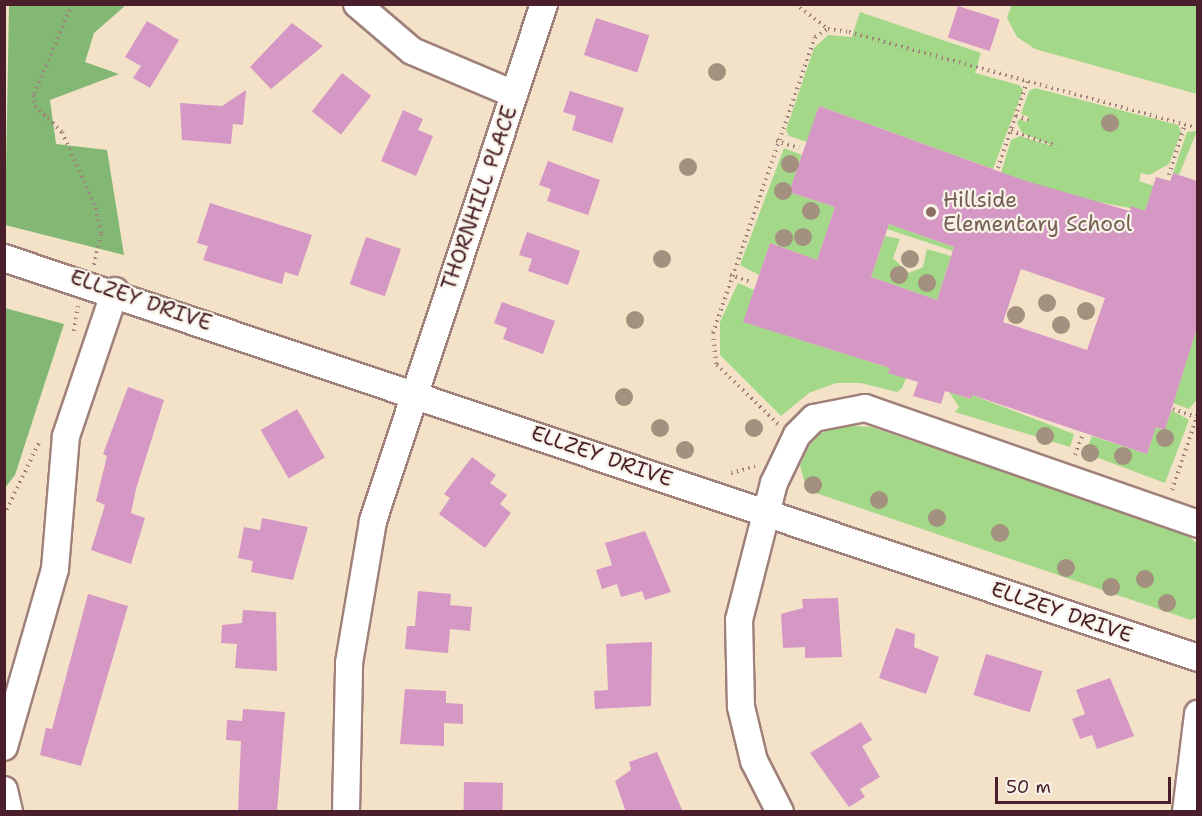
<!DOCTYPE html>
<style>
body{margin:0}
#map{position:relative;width:1202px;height:816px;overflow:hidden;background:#f4e2c8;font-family:"Shantell Sans",sans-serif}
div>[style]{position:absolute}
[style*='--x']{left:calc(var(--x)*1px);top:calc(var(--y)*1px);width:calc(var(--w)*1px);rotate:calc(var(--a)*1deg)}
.green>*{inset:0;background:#a3d888}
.forest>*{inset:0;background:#82b874}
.building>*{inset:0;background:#d597c4;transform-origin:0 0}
.path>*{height:4px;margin-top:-2px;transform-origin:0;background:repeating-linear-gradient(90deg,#9f807a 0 1.5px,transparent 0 6px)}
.roads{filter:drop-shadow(2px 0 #9f807a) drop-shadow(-2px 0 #9f807a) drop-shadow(0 2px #9f807a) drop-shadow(0 -2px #9f807a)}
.minor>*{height:26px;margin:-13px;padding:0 13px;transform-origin:13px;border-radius:13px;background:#fff}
.trees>*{width:18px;height:18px;margin:-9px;border-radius:50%;background:#a3907e}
.dots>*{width:16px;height:16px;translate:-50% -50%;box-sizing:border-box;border:3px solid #f7f3e8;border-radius:50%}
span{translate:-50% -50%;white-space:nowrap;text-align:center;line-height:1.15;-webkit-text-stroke:4.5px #f7f3e8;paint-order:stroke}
.street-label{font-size:21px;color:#4a1f2b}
.education-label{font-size:21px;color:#785e54}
.left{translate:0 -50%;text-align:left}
.frame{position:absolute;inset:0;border:6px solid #4a1f2b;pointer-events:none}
.scale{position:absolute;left:995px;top:777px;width:176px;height:27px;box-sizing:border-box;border:3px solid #4a1f2b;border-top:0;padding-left:8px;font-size:18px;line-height:21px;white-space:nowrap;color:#4a1f2b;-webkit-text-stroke:4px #f7f3e8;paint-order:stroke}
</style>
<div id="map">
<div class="green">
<i style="clip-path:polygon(1012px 4px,1197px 5px,1197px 94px,1035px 49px,1017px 37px,1007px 18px)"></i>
<i style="clip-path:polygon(860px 12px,981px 53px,975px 73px,1019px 85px,1023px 90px,993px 169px,819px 106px,807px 142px,789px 136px,786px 130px,814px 48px,828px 35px,852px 37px)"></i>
<i style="clip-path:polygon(1035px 88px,1178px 125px,1181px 132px,1169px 164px,1149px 175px,1141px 173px,1139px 181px,1154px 186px,1145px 211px,1078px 198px,1001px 173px,1011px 140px,1020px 136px,1058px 148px,1022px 133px,1017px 123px,1019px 119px,1027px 122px,1029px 117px,1021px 114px,1029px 91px)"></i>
<i style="clip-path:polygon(1197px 131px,1179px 175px,1173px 173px,1187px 132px)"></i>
<i style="clip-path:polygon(784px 148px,802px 155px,789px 192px,835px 207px,817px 260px,770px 243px,759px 275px,740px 265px)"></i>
<i style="clip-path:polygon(889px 224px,954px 247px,953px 251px,887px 229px)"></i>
<i style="clip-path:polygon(885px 236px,900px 239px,893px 258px,909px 273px,923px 267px,927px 249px,951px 256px,937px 300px,871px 277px)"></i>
<i style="clip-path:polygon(738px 283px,754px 290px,744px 322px,890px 368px,889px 373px,906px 378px,902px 388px,897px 392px,861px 383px,836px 383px,809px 393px,781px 416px,720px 355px,720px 322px)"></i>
<i style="clip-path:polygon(1196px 331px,1198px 398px,1189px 409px,1173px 403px)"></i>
<i style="clip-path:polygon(949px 392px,970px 399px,972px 395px,1074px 434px,1070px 447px,955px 412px,959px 407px)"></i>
<i style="clip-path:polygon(1171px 410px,1189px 420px,1165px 483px,1085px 453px,1092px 436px,1147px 454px,1156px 427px,1165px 430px)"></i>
<i style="clip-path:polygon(842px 425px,871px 427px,1184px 533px,1197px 543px,1197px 617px,1191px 620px,807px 490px,800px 466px,807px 449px,819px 434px)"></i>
</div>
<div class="forest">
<i style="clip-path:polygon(9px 5px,126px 5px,94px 33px,85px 62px,119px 74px,50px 100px,56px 144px,107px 150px,124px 255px,5px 225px)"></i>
<i style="clip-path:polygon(5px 308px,64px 324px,15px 475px,5px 488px)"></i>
</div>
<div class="building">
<i style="left:958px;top:6px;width:44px;height:33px;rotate:18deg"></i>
<i style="left:596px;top:18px;width:56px;height:39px;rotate:18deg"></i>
<i style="clip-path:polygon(147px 21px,179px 40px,150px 88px,133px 78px,141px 66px,125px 57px)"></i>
<i style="clip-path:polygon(292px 23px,323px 46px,271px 89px,250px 67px)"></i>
<i style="left:342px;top:73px;width:37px;height:49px;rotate:38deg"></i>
<i style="clip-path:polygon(246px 90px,243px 125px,233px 124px,231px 144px,182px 140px,180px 103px,222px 106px)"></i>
<i style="clip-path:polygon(570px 91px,624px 108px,612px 143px,572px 130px,576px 116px,563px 112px)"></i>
<i style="clip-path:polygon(evenodd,819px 106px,1023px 180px,1130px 211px,1131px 206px,1145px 211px,1156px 177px,1170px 181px,1173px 173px,1197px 181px,1197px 328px,1165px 430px,1156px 427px,1147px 454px,972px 395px,971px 399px,945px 391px,941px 404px,913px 396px,918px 382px,888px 373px,890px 368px,743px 322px,770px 243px,817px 260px,835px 207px,789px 192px,819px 106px,889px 224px,954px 247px,937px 300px,871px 277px,889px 224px,819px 106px,1021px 269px,1105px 298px,1087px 350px,1003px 322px,1021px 269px)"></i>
<i style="clip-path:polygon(403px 110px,423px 119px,418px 130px,433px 136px,416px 176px,381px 161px)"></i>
<i style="clip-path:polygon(548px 161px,600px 180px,588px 215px,547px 201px,551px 189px,539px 185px)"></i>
<i style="clip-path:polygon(210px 203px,312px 235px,298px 276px,285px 272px,282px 284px,203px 260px,208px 246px,197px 243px)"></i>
<i style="clip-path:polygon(527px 232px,580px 251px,568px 285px,528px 271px,532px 259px,519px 255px)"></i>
<i style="left:366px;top:237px;width:37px;height:50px;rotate:19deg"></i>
<i style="clip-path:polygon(502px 302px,555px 321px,543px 354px,503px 339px,507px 328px,494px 323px)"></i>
<i style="clip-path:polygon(128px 387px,164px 400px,136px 489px,131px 513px,145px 518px,131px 564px,91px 550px,105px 505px,96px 501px,107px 456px,103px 454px)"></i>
<i style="left:297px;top:409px;width:56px;height:42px;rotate:60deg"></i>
<i style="clip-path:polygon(472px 457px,496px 475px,490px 483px,507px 495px,500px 504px,511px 513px,485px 548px,439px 514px,450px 498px,444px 494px)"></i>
<i style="clip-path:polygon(262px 518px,308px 527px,293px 580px,251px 572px,253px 561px,238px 558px,244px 527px,260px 530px)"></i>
<i style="clip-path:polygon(645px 531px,671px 592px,645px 600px,642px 591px,621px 597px,617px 584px,602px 589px,596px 570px,612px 565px,605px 543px)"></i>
<i style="clip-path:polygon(418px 591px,451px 594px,450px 605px,472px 607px,470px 631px,450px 629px,448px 653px,405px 649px,407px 626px,415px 626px)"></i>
<i style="clip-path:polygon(88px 594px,128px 606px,81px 766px,40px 755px,46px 728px,52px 729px)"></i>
<i style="clip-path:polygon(838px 598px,842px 657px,805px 658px,805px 647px,783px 648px,781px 614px,803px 608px,802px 599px)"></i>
<i style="clip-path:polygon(243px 610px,276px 612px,277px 671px,235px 668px,237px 644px,221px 643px,222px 625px,242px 623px)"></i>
<i style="clip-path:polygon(896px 628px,915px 634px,914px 647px,939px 657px,926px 694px,879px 678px)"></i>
<i style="clip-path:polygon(652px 642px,651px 706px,595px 709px,594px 691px,608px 690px,606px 644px)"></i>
<i style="left:986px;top:654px;width:59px;height:43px;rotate:17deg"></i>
<i style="clip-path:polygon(1110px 678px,1134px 736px,1097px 749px,1092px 735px,1080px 739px,1072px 719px,1085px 714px,1076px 690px)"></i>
<i style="clip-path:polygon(405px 689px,446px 691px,446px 703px,463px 704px,463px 724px,444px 723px,444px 746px,400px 744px)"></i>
<i style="clip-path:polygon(243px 709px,285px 712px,277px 812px,238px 812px,241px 741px,226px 740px,227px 720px,242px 721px)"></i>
<i style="clip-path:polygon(861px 722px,872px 740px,862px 746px,880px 777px,860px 789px,865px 797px,849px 807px,810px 753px)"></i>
<i style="clip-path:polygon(657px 752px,683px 812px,626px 812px,615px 781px,631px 770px,629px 762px)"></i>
<i style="left:464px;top:782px;width:39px;height:30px;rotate:1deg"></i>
</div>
<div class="path">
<i style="--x:72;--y:4;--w:99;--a:112.7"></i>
<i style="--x:34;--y:95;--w:11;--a:85"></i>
<i style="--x:35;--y:106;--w:37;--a:44"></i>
<i style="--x:62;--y:132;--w:83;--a:65.9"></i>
<i style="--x:96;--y:208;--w:26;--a:79"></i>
<i style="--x:101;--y:234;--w:32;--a:103"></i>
<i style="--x:795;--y:4;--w:41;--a:37.1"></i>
<i style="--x:1016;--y:116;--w:13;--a:18"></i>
<i style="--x:1011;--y:131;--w:48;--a:18.1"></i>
<i style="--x:776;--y:141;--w:24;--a:17"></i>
<i style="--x:998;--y:168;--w:91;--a:-71.4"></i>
<i style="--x:1169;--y:175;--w:53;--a:-72.6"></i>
<i style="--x:730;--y:275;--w:23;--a:18"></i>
<i style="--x:74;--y:331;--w:25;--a:-81"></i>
<i style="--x:1173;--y:409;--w:24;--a:19"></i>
<i style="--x:778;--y:424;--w:86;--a:-135.9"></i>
<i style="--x:716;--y:364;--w:31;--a:-96"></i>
<i style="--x:713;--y:333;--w:313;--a:-71"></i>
<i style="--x:815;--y:37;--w:15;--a:-32"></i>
<i style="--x:828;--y:29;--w:21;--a:8"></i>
<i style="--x:849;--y:32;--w:362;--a:15.4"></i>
<i style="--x:1075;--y:455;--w:20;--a:-70"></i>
<i style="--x:731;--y:473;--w:25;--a:-16"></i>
<i style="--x:1172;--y:490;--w:81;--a:-71.3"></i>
<i style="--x:4;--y:515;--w:82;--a:-64.1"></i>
</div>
<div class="roads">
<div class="minor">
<i style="--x:357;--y:4;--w:72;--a:40.5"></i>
<i style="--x:412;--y:51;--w:111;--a:22.9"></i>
<i style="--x:4;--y:258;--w:1259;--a:18.52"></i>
<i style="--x:4;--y:747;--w:185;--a:-74"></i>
<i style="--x:55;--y:569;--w:133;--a:-85.3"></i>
<i style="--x:66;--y:436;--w:153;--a:-71.3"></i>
<i style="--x:4;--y:790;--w:23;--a:77"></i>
<i style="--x:346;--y:812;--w:149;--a:-88.8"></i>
<i style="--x:349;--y:663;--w:144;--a:-80.4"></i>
<i style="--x:373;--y:521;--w:545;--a:-71.7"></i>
<i style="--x:780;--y:812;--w:57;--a:-117"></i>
<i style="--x:754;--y:761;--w:56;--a:-103.5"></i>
<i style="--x:741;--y:707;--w:87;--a:-91.3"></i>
<i style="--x:739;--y:620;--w:141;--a:-75.7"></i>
<i style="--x:774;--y:483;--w:53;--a:-64.4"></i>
<i style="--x:797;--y:435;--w:24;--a:-45"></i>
<i style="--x:814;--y:418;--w:52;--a:-11.1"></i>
<i style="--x:865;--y:408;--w:353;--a:19.2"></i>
<i style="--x:1186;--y:812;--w:99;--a:-83"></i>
</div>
</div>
<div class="trees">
<i style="left:717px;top:72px"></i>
<i style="left:1110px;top:123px"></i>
<i style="left:790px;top:164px"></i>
<i style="left:688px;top:167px"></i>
<i style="left:783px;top:191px"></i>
<i style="left:811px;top:211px"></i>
<i style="left:803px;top:237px"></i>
<i style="left:784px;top:238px"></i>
<i style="left:662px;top:259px"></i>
<i style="left:910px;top:259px"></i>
<i style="left:899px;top:275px"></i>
<i style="left:927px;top:283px"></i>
<i style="left:1047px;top:303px"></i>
<i style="left:1086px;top:311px"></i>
<i style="left:1016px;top:315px"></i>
<i style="left:635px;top:320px"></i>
<i style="left:1061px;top:325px"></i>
<i style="left:624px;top:397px"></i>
<i style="left:660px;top:428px"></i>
<i style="left:754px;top:428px"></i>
<i style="left:1045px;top:436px"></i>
<i style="left:1165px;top:438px"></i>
<i style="left:685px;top:450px"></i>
<i style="left:1090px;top:453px"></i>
<i style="left:1123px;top:456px"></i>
<i style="left:813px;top:485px"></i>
<i style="left:879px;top:500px"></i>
<i style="left:937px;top:518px"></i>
<i style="left:1000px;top:533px"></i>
<i style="left:1066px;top:568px"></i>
<i style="left:1145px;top:579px"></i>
<i style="left:1111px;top:587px"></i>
<i style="left:1167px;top:603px"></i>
</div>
<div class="dots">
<i style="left:931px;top:212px;background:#8d6e63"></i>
</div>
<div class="street-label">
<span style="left:479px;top:198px;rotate:-71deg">THORNHILL PLACE</span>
<span style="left:141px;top:300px;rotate:19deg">ELLZEY DRIVE</span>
<span style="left:602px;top:456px;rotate:19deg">ELLZEY DRIVE</span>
<span style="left:1062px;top:612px;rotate:19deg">ELLZEY DRIVE</span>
</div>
<div class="education-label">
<span class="left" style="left:943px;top:212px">Hillside<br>Elementary School</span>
</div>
<div class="frame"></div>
<div class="scale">50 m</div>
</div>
